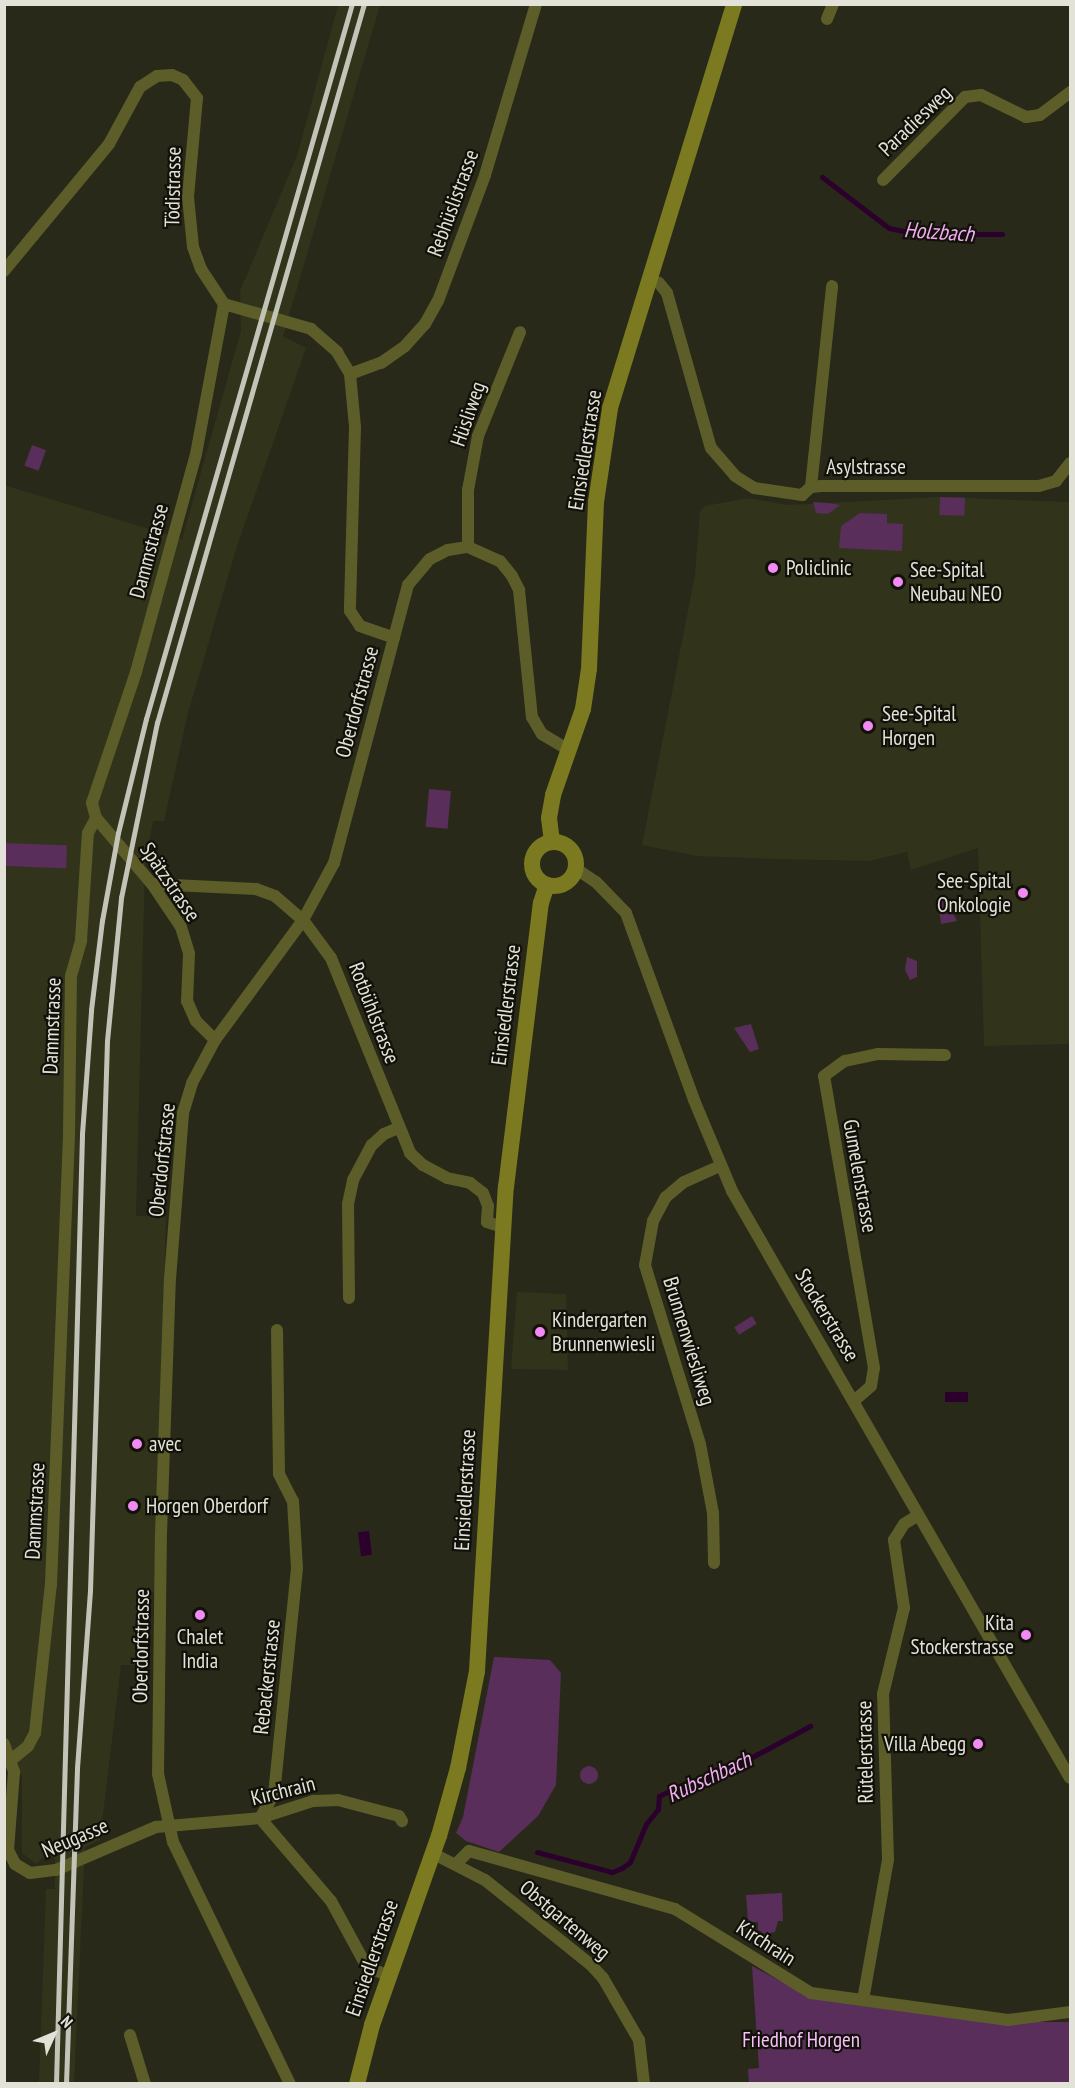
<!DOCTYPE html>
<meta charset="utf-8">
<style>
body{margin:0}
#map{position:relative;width:1075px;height:2088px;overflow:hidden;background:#282918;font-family:"PT Sans Narrow",sans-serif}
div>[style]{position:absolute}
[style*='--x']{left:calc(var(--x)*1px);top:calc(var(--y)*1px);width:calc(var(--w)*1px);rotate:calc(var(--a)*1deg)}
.built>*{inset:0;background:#32331b}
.green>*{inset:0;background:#592e5a;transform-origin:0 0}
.round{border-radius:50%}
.water>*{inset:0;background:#2b002d;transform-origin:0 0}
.stream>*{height:5px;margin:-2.5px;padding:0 2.5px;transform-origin:2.5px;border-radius:2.5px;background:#2b002d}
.minor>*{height:12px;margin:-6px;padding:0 6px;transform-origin:6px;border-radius:6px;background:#5d5d2a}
.secondary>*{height:16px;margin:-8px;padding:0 8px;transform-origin:8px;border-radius:8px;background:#7b7a20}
.secondary>.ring{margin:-8px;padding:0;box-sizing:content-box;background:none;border:16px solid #7b7a20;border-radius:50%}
.rail>*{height:4.5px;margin:-2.25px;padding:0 2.25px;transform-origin:2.25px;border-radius:2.25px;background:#c3c4b8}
.dots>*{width:16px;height:16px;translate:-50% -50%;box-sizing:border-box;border:3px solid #11110a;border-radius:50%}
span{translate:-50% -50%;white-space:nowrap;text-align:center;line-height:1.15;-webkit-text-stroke:4.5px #11110a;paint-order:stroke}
.street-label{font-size:21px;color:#e2e2d8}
.poi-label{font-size:21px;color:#e2e2d8}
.left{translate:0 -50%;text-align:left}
.right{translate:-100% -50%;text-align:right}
.park-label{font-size:21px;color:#fbbffb}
.water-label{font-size:22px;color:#f5aaf5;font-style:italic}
.frame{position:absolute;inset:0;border:6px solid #e2e2d8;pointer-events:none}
.north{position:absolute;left:24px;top:2004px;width:60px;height:60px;-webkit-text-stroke:4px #11110a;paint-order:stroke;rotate:46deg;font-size:16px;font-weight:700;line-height:24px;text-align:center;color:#e2e2d8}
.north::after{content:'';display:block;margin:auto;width:21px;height:27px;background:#e2e2d8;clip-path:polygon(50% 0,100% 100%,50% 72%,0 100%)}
</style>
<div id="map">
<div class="built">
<i style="clip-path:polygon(338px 5px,380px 5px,283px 336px,306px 348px,236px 549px,188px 713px,164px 821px,153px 821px,145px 865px,136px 1216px,166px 1216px,157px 1591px,151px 1592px,148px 1665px,121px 1665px,100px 1840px,85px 1847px,74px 2084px,39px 2083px,46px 1889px,55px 1889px,55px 1859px,46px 1855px,36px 1864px,22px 1853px,22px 1775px,4px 1764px,4px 485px,182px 539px,241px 331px,240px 291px,297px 156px)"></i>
<i style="clip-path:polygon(940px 497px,1070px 502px,1070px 1044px,984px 1046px,978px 848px,911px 870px,907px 852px,869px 861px,776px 859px,697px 856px,642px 845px,695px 575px,700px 511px,705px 506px,748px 498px,789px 505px)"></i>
<i style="clip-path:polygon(517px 1292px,566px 1294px,568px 1370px,511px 1369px)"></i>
</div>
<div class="green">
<i style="left:32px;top:445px;width:15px;height:22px;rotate:20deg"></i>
<i style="left:940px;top:497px;width:25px;height:18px;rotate:2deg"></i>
<i style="clip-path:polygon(813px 502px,828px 503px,840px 505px,828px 514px,816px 513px)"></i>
<i style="clip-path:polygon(860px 513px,887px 514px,887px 523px,903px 524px,902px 551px,839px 548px,841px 526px)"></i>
<i style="left:429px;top:789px;width:22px;height:38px;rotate:5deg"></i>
<i style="left:5px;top:843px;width:62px;height:23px;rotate:2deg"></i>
<i style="clip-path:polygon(945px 895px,957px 921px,941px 924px,937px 897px)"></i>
<i style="clip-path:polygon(907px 957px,917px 961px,917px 977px,910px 980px,905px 970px)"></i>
<i style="clip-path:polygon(751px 1024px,759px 1049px,750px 1052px,734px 1028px)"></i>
<i style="left:752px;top:1316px;width:9px;height:21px;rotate:58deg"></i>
<i style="clip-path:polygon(494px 1657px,550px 1660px,561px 1673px,556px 1785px,538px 1816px,499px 1852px,466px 1841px,456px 1833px,463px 1817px)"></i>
<i class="round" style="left:580px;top:1766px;width:18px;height:18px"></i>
<i style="clip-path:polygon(782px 1893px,783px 1921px,778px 1921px,775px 1932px,765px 1934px,758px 1930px,758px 1922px,748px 1922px,746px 1895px)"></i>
<i style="clip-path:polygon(752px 1966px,812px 1998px,996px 2022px,1070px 2022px,1070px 2083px,749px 2084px,748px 2069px,759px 2068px)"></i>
</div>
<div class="water">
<i style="left:945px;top:1392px;width:23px;height:10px"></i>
<i style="left:369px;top:1531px;width:24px;height:11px;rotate:83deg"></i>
</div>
<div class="stream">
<i style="--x:822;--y:177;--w:84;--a:37.3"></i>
<i style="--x:889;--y:228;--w:29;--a:12"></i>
<i style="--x:917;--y:234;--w:85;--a:0"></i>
<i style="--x:537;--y:1852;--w:78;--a:14.9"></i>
<i style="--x:612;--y:1872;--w:11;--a:-22"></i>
<i style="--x:622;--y:1868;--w:10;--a:-37"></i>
<i style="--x:630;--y:1862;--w:41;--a:-67.2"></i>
<i style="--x:646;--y:1824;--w:19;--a:-51"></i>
<i style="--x:658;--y:1809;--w:13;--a:-86"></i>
<i style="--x:659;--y:1796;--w:32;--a:-26"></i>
<i style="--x:688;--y:1782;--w:30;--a:-12"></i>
<i style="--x:717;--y:1776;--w:106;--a:-28.3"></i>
</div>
<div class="minor">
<i style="--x:827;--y:19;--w:16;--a:-68"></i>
<i style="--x:883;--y:180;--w:117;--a:-45.3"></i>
<i style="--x:965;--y:97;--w:16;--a:-7"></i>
<i style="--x:981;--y:95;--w:50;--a:26.1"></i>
<i style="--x:1026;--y:117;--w:14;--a:-8"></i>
<i style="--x:1040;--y:115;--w:38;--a:-37"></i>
<i style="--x:4;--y:271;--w:165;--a:-50.4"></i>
<i style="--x:109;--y:144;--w:65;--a:-61.5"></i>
<i style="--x:140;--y:87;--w:20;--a:-33"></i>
<i style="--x:157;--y:76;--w:15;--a:-4"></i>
<i style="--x:172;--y:75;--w:12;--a:24"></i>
<i style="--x:183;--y:80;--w:23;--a:52"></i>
<i style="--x:197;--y:98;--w:99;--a:95.2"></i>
<i style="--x:188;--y:197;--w:50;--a:84.3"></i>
<i style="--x:193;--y:247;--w:23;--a:70"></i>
<i style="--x:201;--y:269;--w:42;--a:56.7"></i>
<i style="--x:224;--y:304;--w:91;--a:16"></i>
<i style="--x:311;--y:329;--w:35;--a:41"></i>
<i style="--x:337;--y:352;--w:26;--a:59"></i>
<i style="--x:350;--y:374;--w:53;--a:84.6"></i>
<i style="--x:355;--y:427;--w:184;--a:91.6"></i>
<i style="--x:350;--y:611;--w:18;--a:56"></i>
<i style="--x:360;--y:626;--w:36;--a:19"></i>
<i style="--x:650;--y:280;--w:9;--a:18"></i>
<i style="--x:659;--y:283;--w:13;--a:51"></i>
<i style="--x:667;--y:293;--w:161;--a:74.2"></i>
<i style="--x:711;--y:448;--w:37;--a:49"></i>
<i style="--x:735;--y:476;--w:22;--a:32"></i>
<i style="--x:754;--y:488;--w:49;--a:8.3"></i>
<i style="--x:802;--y:495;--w:12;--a:-42"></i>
<i style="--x:811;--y:487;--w:11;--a:-5"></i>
<i style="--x:822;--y:486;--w:217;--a:0"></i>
<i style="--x:1039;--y:486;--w:18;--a:-16"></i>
<i style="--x:1056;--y:481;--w:23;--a:-52"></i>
<i style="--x:350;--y:374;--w:33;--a:-20"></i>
<i style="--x:381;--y:363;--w:29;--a:-35"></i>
<i style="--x:405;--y:346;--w:30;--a:-48"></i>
<i style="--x:425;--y:324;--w:26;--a:-61"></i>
<i style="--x:438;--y:301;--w:134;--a:-69.5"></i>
<i style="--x:485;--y:175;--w:178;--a:-73.4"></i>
<i style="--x:811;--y:487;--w:202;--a:-84"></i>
<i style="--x:468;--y:547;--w:57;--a:-90"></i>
<i style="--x:468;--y:490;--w:55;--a:-79.5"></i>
<i style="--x:478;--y:436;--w:112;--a:-68"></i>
<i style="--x:96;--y:818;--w:87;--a:49.7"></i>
<i style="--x:152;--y:884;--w:52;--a:56"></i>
<i style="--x:181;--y:927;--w:28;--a:73"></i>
<i style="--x:189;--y:954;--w:47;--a:92.4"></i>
<i style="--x:187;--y:1001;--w:22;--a:66"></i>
<i style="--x:196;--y:1021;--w:27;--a:45"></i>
<i style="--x:575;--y:868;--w:25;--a:34"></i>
<i style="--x:596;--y:882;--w:43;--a:45.9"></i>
<i style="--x:626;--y:913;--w:199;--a:70"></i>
<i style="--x:694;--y:1100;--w:99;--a:67.3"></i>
<i style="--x:732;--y:1191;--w:677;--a:60.07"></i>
<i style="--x:152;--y:884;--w:104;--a:2.8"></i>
<i style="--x:256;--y:889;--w:20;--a:20"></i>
<i style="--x:275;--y:896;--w:37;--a:41"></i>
<i style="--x:303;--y:920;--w:47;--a:53.6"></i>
<i style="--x:331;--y:958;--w:210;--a:67.9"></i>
<i style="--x:410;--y:1153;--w:18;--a:43"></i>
<i style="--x:423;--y:1165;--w:27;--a:28"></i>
<i style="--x:447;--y:1178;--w:24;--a:12"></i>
<i style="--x:470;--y:1183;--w:16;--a:38"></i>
<i style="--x:483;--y:1193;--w:14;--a:69"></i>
<i style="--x:488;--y:1206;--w:16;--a:94"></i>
<i style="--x:487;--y:1222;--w:16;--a:18"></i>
<i style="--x:349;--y:1298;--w:94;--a:-90.6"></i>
<i style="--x:348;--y:1204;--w:25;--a:-78"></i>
<i style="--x:353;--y:1180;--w:40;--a:-62"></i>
<i style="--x:372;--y:1145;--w:16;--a:-43"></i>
<i style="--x:384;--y:1134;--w:15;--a:-23"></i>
<i style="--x:277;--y:1330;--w:144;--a:89.2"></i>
<i style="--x:279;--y:1474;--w:30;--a:63"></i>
<i style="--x:293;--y:1501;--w:67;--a:86.6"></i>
<i style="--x:297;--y:1568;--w:227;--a:95.8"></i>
<i style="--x:274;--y:1794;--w:28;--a:120"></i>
<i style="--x:260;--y:1818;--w:109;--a:49.5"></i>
<i style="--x:331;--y:1901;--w:75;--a:61.4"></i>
<i style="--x:367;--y:1967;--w:24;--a:22"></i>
<i style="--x:855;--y:1400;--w:21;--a:-41"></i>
<i style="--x:871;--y:1386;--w:18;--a:-81"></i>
<i style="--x:874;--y:1368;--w:296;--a:-99.7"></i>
<i style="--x:824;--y:1076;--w:26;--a:-36"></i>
<i style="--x:845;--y:1061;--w:34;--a:-12"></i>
<i style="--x:878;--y:1054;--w:67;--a:0.9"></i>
<i style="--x:714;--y:1563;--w:50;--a:-91.1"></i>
<i style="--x:713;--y:1513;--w:70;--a:-100.7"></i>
<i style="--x:700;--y:1444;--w:187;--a:-107.1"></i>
<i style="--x:645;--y:1265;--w:45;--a:-79.7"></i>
<i style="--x:653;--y:1221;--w:27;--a:-62"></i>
<i style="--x:666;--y:1197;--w:23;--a:-40"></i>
<i style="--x:684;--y:1182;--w:39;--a:-24"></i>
<i style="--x:4;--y:1744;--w:30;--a:70"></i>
<i style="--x:14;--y:1772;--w:78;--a:94.4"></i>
<i style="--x:8;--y:1850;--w:16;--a:63"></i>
<i style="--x:15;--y:1864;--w:17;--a:31"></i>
<i style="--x:30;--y:1873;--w:26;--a:-7"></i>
<i style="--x:56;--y:1870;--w:109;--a:-23.3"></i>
<i style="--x:156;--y:1827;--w:104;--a:-4.9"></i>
<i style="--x:260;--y:1818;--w:56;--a:-17.8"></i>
<i style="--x:313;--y:1801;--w:25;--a:-2"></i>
<i style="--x:338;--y:1800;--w:63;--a:14.7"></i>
<i style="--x:399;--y:1816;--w:6;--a:59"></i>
<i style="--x:11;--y:1760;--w:22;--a:-39"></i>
<i style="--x:28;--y:1746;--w:15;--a:-62"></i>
<i style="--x:35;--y:1733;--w:150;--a:-83.9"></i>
<i style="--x:51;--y:1584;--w:448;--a:-87.7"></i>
<i style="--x:69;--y:1136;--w:160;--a:-89.3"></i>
<i style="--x:71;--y:976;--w:37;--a:-74"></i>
<i style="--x:81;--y:940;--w:107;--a:-86.3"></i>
<i style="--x:88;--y:833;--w:17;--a:-62"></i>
<i style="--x:96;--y:818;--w:16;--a:-105"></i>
<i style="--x:92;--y:803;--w:138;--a:-71.4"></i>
<i style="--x:136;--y:672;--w:226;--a:-74.6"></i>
<i style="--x:196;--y:454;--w:153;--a:-79.4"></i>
<i style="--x:432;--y:1853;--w:59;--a:27"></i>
<i style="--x:485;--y:1880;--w:134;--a:38.7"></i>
<i style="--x:590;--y:1964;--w:19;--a:47"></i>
<i style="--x:603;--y:1978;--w:72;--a:59.9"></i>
<i style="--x:639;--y:2040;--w:44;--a:83.5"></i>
<i style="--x:457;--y:1863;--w:17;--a:-45"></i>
<i style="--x:469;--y:1851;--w:214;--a:15.7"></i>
<i style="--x:675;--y:1909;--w:160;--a:31.7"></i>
<i style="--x:811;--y:1993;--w:199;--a:7.8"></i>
<i style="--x:1008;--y:2020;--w:63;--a:-7.4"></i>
<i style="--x:863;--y:2000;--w:142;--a:-79.9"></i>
<i style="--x:888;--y:1860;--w:166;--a:-91.7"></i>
<i style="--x:883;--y:1694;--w:89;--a:-76.3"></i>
<i style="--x:904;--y:1608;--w:69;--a:-98.4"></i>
<i style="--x:894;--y:1540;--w:19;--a:-58"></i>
<i style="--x:904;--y:1524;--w:15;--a:-32"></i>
<i style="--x:130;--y:2035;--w:51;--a:73"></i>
<i style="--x:290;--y:2084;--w:269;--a:-115.8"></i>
<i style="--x:173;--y:1842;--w:70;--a:-102.4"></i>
<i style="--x:158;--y:1774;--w:240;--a:-89.3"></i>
<i style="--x:161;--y:1534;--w:255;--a:-88"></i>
<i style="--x:170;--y:1279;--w:167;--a:-85.5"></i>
<i style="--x:183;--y:1113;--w:31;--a:-73"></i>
<i style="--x:192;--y:1083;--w:49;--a:-61.9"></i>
<i style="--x:215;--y:1040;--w:149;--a:-53.7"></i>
<i style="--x:303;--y:920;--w:65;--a:-61.5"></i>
<i style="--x:334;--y:863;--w:288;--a:-75.1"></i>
<i style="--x:408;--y:585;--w:34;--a:-50"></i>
<i style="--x:430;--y:559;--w:20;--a:-27"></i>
<i style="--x:448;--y:550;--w:20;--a:-9"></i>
<i style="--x:468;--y:547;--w:35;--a:24"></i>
<i style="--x:500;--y:561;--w:19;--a:51"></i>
<i style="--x:512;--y:576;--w:16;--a:63"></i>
<i style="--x:519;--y:590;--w:128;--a:84.2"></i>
<i style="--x:532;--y:717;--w:20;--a:60"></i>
<i style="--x:542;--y:734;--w:29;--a:31"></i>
</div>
<div class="secondary">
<i style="--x:552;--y:842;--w:24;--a:-97"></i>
<i style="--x:549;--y:818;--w:23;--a:-80"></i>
<i style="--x:553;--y:795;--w:91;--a:-70.8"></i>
<i style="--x:583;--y:709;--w:40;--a:-81.5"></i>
<i style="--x:589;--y:669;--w:167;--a:-87.6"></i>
<i style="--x:596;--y:502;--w:95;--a:-81.5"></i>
<i style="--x:610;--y:408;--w:423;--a:-72.9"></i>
<i class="ring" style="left:532px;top:842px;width:28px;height:28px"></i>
<i style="--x:357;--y:2084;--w:61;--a:-75.7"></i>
<i style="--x:372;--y:2025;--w:201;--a:-70.5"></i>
<i style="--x:439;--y:1836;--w:71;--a:-74.4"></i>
<i style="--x:458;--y:1768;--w:99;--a:-78.9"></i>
<i style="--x:477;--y:1671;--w:485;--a:-86.6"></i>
<i style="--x:506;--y:1187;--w:286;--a:-83"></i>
<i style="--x:541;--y:903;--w:19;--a:-72"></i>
</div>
<div class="rail">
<i style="--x:56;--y:2084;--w:950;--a:-88.43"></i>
<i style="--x:82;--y:1134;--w:124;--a:-85.8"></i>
<i style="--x:91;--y:1010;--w:90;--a:-83"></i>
<i style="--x:102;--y:921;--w:89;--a:-79.7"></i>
<i style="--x:118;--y:833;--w:117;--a:-76.2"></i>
<i style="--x:146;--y:719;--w:744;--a:-73.93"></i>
<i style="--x:66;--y:2084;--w:316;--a:-88"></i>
<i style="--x:77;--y:1768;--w:177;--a:-85.8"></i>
<i style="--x:90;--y:1591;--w:550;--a:-88.23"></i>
<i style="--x:107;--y:1041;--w:144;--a:-84.4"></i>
<i style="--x:121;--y:898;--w:179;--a:-78.4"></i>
<i style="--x:157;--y:723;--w:748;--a:-73.94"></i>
</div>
<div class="dots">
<i style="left:773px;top:568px;background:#f18af4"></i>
<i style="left:898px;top:582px;background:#f18af4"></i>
<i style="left:868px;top:726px;background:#f18af4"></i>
<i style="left:1023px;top:893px;background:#f18af4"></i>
<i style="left:540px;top:1332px;background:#f18af4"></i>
<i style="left:137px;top:1444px;background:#f18af4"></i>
<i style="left:133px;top:1506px;background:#f18af4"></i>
<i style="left:200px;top:1615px;background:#f18af4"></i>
<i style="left:1026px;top:1635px;background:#f18af4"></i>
<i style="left:978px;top:1744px;background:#f18af4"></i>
</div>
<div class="street-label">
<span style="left:915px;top:121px;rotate:-44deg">Paradiesweg</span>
<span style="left:173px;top:187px;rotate:-89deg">Tödistrasse</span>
<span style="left:453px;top:203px;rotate:-70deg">Rebhüslistrasse</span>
<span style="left:468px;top:414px;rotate:-71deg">Hüsliweg</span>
<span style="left:585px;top:450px;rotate:-81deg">Einsiedlerstrasse</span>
<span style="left:866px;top:467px">Asylstrasse</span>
<span style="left:149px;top:551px;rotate:-75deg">Dammstrasse</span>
<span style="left:357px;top:702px;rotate:-75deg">Oberdorfstrasse</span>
<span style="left:170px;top:882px;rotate:56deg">Spätzstrasse</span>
<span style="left:506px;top:1005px;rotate:-83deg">Einsiedlerstrasse</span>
<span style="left:374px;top:1013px;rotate:69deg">Rotbühlstrasse</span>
<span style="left:52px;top:1026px;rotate:-88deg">Dammstrasse</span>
<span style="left:162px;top:1160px;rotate:-84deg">Oberdorfstrasse</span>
<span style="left:860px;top:1176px;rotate:80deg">Gumelenstrasse</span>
<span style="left:827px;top:1315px;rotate:59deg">Stockerstrasse</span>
<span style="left:689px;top:1341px;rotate:73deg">Brunnenwiesliweg</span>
<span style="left:465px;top:1490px;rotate:-87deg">Einsiedlerstrasse</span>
<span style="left:35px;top:1511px;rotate:-87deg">Dammstrasse</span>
<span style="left:141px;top:1646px;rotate:-89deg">Oberdorfstrasse</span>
<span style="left:267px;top:1677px;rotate:-84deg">Rebackerstrasse</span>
<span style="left:865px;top:1752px;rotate:-91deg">Rütelerstrasse</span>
<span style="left:283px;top:1791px;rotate:-14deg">Kirchrain</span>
<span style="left:75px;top:1838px;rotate:-23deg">Neugasse</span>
<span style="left:565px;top:1920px;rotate:40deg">Obstgartenweg</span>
<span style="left:766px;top:1943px;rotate:33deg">Kirchrain</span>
<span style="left:372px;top:1958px;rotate:-71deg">Einsiedlerstrasse</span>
</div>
<div class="poi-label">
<span class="left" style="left:786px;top:568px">Policlinic</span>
<span class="left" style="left:910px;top:582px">See-Spital<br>Neubau NEO</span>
<span class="left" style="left:882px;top:726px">See-Spital<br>Horgen</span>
<span class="right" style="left:1011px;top:893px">See-Spital<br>Onkologie</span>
<span class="left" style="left:552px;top:1332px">Kindergarten<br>Brunnenwiesli</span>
<span class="left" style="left:149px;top:1444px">avec</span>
<span class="left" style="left:146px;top:1506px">Horgen Oberdorf</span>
<span class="right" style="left:1014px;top:1635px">Kita<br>Stockerstrasse</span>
<span style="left:200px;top:1649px">Chalet<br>India</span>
<span class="right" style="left:966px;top:1744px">Villa Abegg</span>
</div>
<div class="park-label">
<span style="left:801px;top:2040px">Friedhof Horgen</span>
</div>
<div class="water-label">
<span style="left:939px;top:232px;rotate:4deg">Holzbach</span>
<span style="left:709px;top:1777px;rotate:-25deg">Rubschbach</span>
</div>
<div class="frame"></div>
<div class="north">N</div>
</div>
